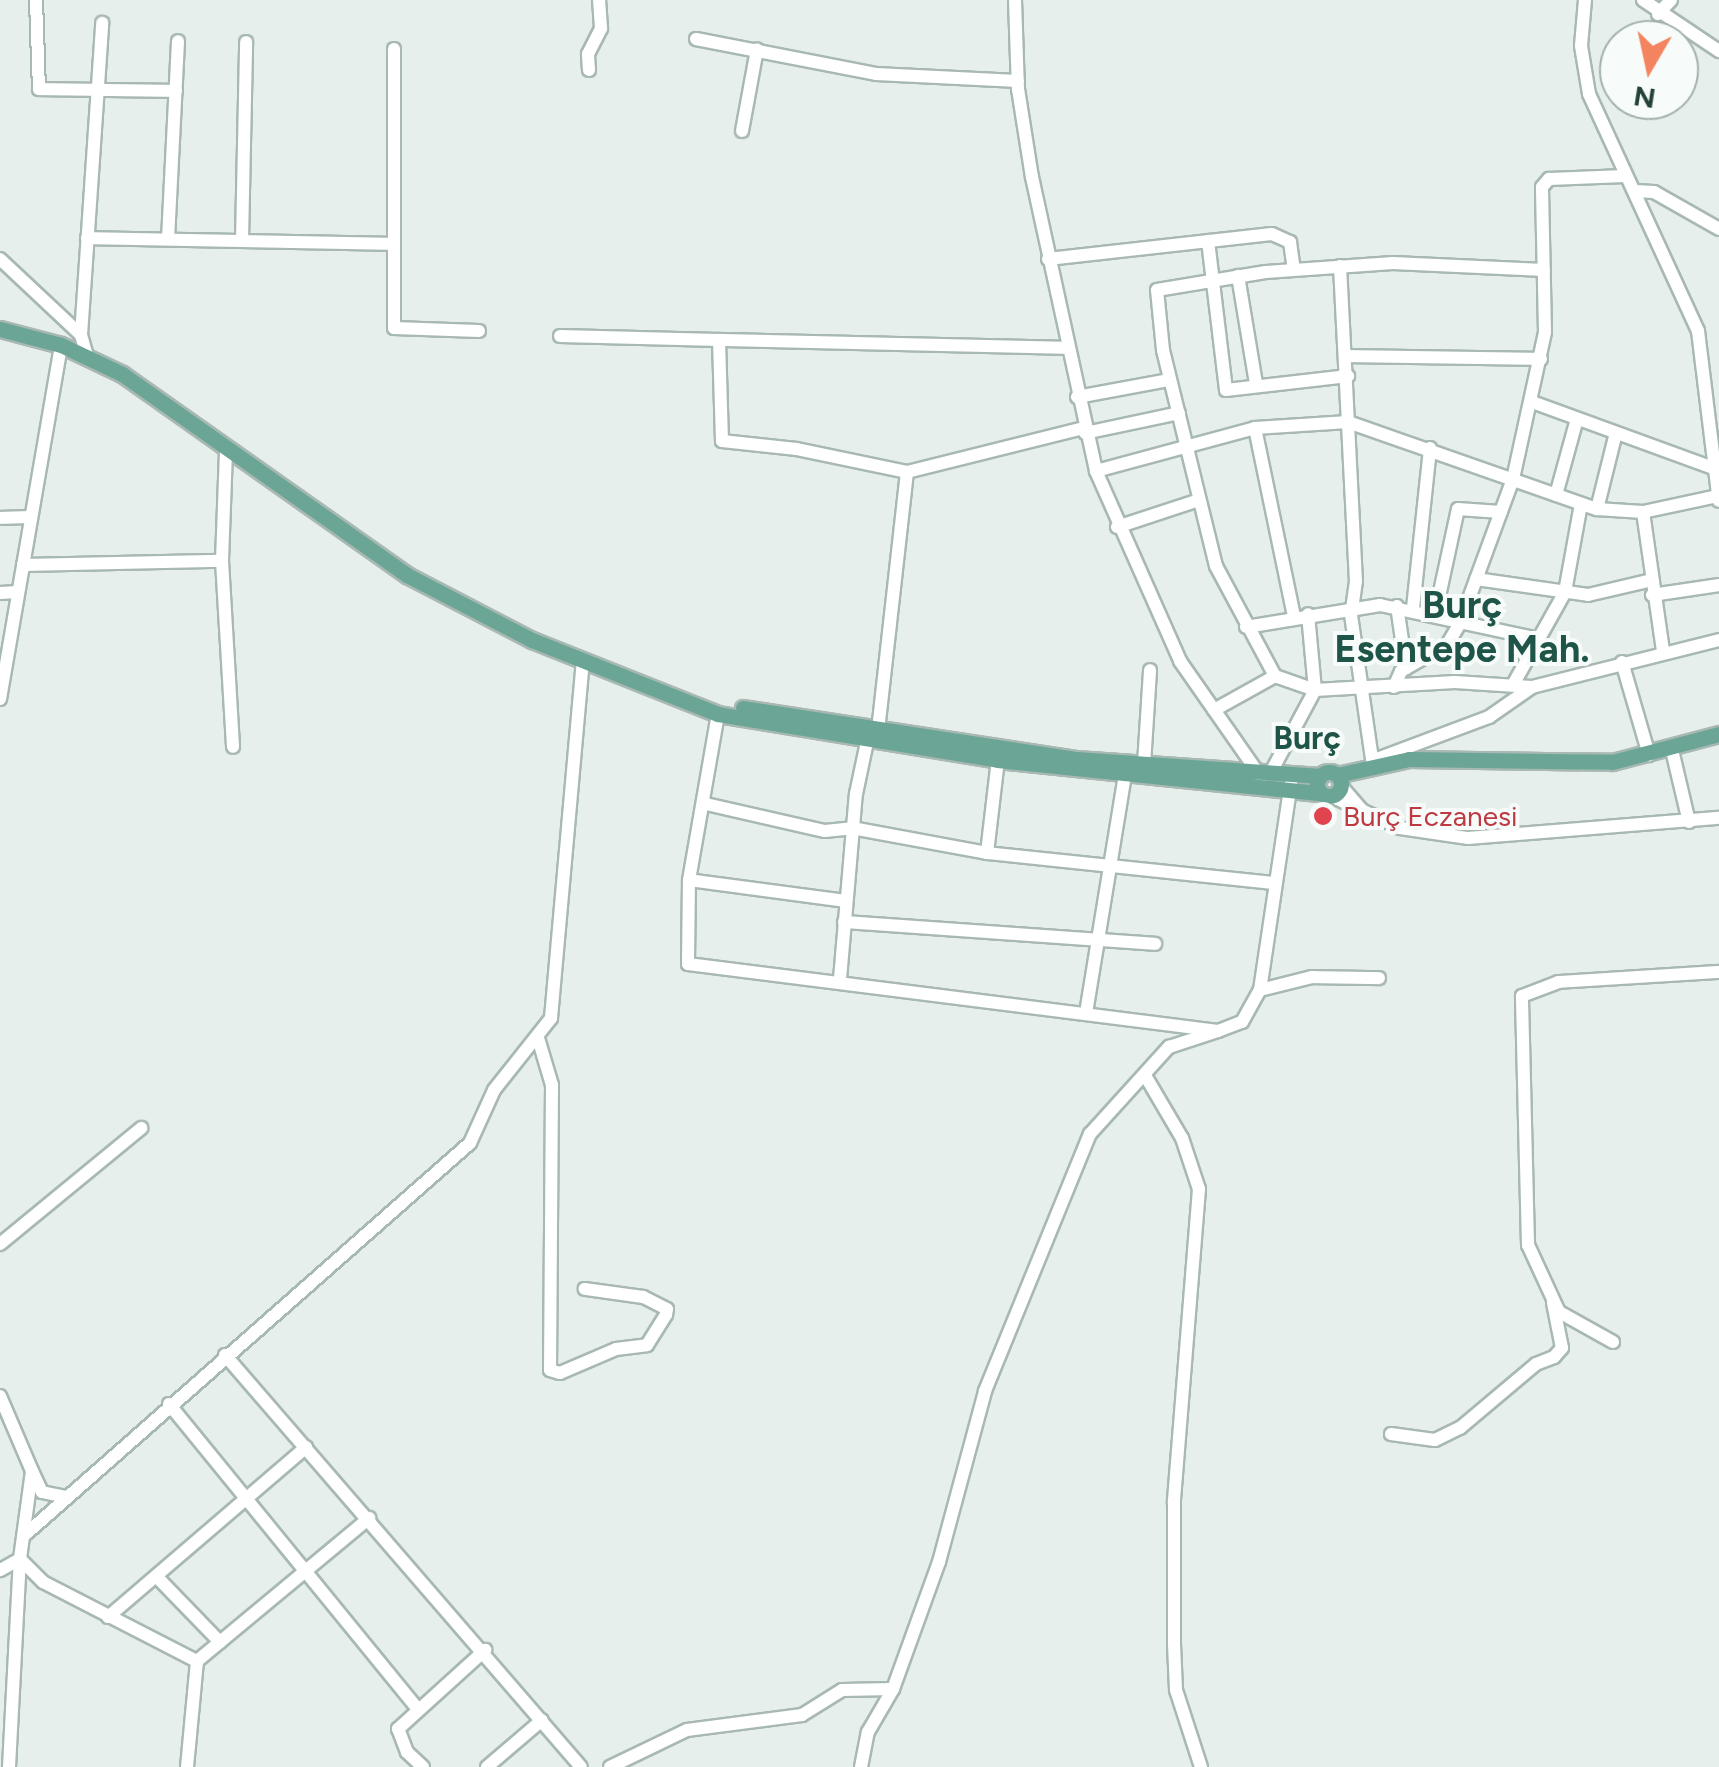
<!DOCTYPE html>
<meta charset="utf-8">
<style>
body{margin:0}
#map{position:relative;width:1719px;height:1767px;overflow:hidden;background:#e6efeb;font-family:Figtree,sans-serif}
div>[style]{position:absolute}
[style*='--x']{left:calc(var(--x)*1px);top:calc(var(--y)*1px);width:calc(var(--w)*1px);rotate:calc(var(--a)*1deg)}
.roads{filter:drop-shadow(2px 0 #a8b8b2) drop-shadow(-2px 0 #a8b8b2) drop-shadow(0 2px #a8b8b2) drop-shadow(0 -2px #a8b8b2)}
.minor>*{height:12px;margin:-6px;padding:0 6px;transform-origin:6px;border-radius:6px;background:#fff}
.major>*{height:15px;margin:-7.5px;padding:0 7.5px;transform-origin:7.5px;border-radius:7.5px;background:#6aa596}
.major>.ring{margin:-7.5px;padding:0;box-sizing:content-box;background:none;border:15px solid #6aa596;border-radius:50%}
.dots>*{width:28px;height:28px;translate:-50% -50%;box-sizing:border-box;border:5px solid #f7fbf9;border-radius:50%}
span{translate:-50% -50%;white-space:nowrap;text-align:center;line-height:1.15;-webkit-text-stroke:8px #f7fbf9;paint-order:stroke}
.health-label{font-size:28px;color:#be3a42}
.left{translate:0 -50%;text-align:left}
.quarter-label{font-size:32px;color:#1f5548;font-weight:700}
.district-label{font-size:38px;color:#1f5548;font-weight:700}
.north{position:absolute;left:1599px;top:20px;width:100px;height:100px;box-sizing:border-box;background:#f7fbf9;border:2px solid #a3b1ad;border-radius:50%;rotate:189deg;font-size:28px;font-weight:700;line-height:40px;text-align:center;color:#24423a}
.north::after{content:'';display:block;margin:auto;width:35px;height:45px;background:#f4845f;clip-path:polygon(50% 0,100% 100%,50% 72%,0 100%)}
</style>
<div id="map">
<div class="roads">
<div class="minor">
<i style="--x:36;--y:0;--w:89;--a:88.1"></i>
<i style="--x:39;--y:89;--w:137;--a:0.8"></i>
<i style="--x:1015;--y:0;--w:89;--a:88.1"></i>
<i style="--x:1018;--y:89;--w:89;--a:81"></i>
<i style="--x:1032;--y:177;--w:301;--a:77.7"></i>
<i style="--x:1096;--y:471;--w:208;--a:66.1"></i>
<i style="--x:1180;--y:661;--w:141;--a:55.1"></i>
<i style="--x:1585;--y:0;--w:46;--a:95"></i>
<i style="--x:1581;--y:46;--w:49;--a:80.5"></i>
<i style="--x:1589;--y:94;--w:261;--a:65.3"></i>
<i style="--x:1698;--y:331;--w:171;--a:83"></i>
<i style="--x:1643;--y:0;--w:92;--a:33.9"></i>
<i style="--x:1658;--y:14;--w:19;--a:-47"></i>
<i style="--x:696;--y:39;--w:183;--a:11"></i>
<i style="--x:876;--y:74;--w:142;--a:2.8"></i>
<i style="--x:394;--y:49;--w:279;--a:90"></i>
<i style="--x:394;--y:328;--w:85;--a:2"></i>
<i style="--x:589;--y:70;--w:16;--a:-94"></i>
<i style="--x:588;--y:54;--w:29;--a:-63"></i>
<i style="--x:601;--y:28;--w:28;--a:-94"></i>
<i style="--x:742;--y:131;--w:83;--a:-79.6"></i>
<i style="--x:1635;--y:191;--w:19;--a:3"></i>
<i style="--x:1654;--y:192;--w:75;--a:29.6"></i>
<i style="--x:87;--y:238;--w:306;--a:1.1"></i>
<i style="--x:168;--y:239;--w:198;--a:-87.1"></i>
<i style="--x:242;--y:240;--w:198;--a:-88.8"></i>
<i style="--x:1208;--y:241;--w:150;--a:83.1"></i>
<i style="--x:1226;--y:390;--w:123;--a:-6.5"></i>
<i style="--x:0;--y:259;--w:111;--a:43.2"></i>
<i style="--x:81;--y:335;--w:22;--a:74"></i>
<i style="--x:1048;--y:259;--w:225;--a:-6.4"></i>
<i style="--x:1272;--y:234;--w:20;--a:24"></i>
<i style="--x:1290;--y:242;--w:28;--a:82"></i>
<i style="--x:1340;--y:266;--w:315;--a:87.1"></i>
<i style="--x:1356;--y:581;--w:34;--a:98"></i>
<i style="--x:1351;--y:615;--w:153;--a:81.7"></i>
<i style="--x:1238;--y:276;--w:109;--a:80.5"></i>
<i style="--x:81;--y:335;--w:313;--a:-86.1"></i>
<i style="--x:560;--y:336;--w:159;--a:1.4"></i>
<i style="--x:719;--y:340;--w:101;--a:88.3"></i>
<i style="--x:722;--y:441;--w:75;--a:6.1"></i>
<i style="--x:797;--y:449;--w:112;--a:11.8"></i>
<i style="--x:907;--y:472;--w:259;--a:96.4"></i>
<i style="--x:719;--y:340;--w:348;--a:1.3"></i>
<i style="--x:1349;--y:356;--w:192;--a:0.9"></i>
<i style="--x:1077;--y:397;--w:94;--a:-10.5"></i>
<i style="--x:1532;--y:402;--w:193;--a:20"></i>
<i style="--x:1255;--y:428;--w:192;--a:78.3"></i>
<i style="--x:1085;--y:433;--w:96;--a:-12"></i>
<i style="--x:226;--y:451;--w:110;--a:92.1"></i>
<i style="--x:222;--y:561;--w:186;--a:86.6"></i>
<i style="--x:1096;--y:471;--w:165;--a:-15.1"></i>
<i style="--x:1255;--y:428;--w:93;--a:-3.7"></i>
<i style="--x:1348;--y:422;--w:264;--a:19.3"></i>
<i style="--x:1597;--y:509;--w:46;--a:3.7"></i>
<i style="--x:1643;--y:512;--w:77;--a:-12"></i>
<i style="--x:907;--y:472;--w:182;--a:-14"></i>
<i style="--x:1556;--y:495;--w:79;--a:-74.6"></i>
<i style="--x:1597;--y:509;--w:78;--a:-76"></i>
<i style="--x:1643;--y:512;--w:140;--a:81.8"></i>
<i style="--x:0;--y:518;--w:31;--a:-2"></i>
<i style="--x:1117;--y:527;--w:86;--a:-18.2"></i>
<i style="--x:23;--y:565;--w:199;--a:-1.2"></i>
<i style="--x:1476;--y:579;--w:113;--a:8.1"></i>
<i style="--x:1588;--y:595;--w:62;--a:-13.1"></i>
<i style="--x:0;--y:593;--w:18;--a:-3"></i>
<i style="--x:1652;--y:595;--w:68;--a:-8.5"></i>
<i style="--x:1397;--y:606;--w:63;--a:81.7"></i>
<i style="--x:1413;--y:608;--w:161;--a:-83.9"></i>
<i style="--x:1435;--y:615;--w:108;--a:-77.8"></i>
<i style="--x:1458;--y:509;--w:43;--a:4"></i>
<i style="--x:1246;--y:627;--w:136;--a:-9.3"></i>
<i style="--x:1380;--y:605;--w:163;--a:12.1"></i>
<i style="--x:1622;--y:662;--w:97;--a:73.8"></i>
<i style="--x:1275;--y:676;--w:125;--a:-118.2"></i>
<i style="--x:1216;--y:566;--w:222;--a:-103.8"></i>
<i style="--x:1163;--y:350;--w:60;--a:-95.7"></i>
<i style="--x:1157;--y:290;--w:110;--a:-9.4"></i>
<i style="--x:1266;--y:272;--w:127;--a:-4.1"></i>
<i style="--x:1393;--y:263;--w:151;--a:2.7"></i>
<i style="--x:1514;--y:683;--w:104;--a:-60.7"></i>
<i style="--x:1565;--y:592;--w:89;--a:-79.7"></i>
<i style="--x:1394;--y:687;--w:17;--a:-66"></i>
<i style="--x:1401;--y:671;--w:53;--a:-29.5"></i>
<i style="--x:1447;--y:645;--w:26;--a:-59"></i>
<i style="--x:1460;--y:623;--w:153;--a:-69.8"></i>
<i style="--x:1513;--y:479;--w:150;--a:-77.7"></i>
<i style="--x:1545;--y:332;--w:145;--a:-91.2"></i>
<i style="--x:1542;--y:187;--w:11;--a:-49"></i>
<i style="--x:1549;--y:179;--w:76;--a:-2.3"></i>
<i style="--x:0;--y:699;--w:359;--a:-80.2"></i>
<i style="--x:1214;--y:710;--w:70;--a:-29.1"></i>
<i style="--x:1275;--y:676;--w:42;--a:19.3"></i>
<i style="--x:1315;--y:690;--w:140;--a:-3.3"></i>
<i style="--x:1455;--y:682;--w:77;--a:3.7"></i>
<i style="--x:1532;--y:687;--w:193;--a:-14.1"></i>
<i style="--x:1672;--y:750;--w:74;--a:76.7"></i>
<i style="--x:1374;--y:760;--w:123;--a:-20.5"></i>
<i style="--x:1489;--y:717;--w:52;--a:-34.9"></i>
<i style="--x:1144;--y:764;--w:94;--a:-86.3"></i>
<i style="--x:1270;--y:774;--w:95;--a:-61.8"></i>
<i style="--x:1315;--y:690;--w:76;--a:-95.3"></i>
<i style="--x:1341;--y:786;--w:33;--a:49"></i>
<i style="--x:1331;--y:796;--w:76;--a:24.9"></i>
<i style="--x:1400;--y:828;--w:69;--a:8.4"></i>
<i style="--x:1468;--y:838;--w:252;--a:-4.6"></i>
<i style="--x:706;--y:804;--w:122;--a:12.8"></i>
<i style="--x:825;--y:831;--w:27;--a:-6"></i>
<i style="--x:852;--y:828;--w:137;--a:10.5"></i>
<i style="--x:987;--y:853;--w:289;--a:6"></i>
<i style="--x:987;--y:853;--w:94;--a:-83.3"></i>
<i style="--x:689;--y:880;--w:169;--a:-80.1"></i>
<i style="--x:846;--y:901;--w:158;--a:-172.4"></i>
<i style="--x:689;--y:880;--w:84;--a:90.7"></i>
<i style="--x:688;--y:964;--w:534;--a:7.2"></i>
<i style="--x:1218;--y:1031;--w:26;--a:-21"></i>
<i style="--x:1242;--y:1022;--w:37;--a:-61"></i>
<i style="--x:1260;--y:990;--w:210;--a:-81.5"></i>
<i style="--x:844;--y:922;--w:312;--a:4"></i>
<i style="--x:840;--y:979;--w:186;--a:-85.1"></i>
<i style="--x:856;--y:794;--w:53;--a:-78.1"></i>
<i style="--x:1260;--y:990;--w:54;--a:-14"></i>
<i style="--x:1312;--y:977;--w:67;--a:0.9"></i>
<i style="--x:1086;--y:1013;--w:241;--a:-80.7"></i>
<i style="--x:538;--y:1038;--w:49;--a:73.4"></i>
<i style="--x:552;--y:1085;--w:285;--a:90.4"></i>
<i style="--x:550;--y:1370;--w:10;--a:17"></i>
<i style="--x:560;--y:1373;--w:61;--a:-23.2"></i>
<i style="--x:616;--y:1349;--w:31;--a:-7"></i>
<i style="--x:647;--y:1345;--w:36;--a:-58"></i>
<i style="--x:666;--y:1315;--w:6;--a:-81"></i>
<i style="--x:667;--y:1309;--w:27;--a:-153"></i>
<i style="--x:643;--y:1297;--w:59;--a:-172.1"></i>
<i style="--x:1146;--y:1077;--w:71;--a:59.5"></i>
<i style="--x:1182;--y:1138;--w:54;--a:71.6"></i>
<i style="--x:1199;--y:1189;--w:315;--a:94.6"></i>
<i style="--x:1174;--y:1503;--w:141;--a:90"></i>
<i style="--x:1174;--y:1644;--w:46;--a:87.5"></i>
<i style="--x:1176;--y:1690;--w:81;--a:72"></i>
<i style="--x:0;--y:1244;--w:183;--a:-39.4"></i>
<i style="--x:1613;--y:1342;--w:62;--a:-150.9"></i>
<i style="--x:1559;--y:1312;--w:74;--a:-114.8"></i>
<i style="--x:1528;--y:1245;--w:249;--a:-91.4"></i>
<i style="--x:1522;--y:996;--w:39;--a:-21"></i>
<i style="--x:1558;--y:982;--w:161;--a:-3.6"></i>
<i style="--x:225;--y:1355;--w:544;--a:49.17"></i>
<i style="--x:0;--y:1396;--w:82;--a:66.9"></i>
<i style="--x:32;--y:1471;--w:89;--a:97.8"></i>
<i style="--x:20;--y:1559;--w:23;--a:151"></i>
<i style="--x:169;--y:1404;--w:392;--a:50.8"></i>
<i style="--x:1391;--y:1434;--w:44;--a:7.8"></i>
<i style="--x:1435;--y:1440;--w:28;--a:-26"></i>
<i style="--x:1460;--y:1428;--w:99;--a:-40.1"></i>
<i style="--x:1536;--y:1364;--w:19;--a:-21"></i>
<i style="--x:1554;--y:1357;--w:12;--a:-48"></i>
<i style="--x:1562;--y:1348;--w:46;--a:-101.3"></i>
<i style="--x:33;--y:1473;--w:21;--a:65"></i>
<i style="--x:42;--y:1492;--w:25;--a:12"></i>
<i style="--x:27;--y:1533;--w:590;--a:-41.36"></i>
<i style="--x:470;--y:1143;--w:58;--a:-65.6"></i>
<i style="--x:494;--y:1090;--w:92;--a:-51.6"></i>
<i style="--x:551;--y:1018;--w:357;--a:-84.9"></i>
<i style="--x:20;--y:1559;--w:33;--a:45"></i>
<i style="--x:43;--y:1582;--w:173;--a:27.2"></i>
<i style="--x:156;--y:1576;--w:92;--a:45.9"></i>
<i style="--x:108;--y:1617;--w:261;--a:-40.6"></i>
<i style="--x:9;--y:1767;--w:208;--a:-87"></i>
<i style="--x:187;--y:1767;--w:106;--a:-84.6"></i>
<i style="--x:197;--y:1661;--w:224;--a:-39.7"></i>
<i style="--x:423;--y:1767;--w:22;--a:-137"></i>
<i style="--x:407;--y:1752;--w:25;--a:-111"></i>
<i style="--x:398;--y:1729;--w:118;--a:-42.2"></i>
<i style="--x:487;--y:1767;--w:72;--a:-40.5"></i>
<i style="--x:610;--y:1767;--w:85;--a:-25.7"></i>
<i style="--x:687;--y:1730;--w:116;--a:-7.4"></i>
<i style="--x:802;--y:1715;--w:47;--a:-32"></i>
<i style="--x:842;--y:1690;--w:51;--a:-1.1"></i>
<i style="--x:893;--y:1689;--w:135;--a:-70.1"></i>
<i style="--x:939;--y:1562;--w:177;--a:-74.9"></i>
<i style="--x:985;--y:1391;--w:278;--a:-67.8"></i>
<i style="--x:1090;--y:1134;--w:118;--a:-47.8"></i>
<i style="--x:1169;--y:1047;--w:52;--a:-18.1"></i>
<i style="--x:861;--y:1767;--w:36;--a:-79"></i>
<i style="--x:868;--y:1732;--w:50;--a:-59.8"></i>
</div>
<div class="major">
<i style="--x:0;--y:329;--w:63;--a:14.7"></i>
<i style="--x:61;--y:345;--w:68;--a:25.4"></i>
<i style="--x:122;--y:374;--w:349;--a:35.2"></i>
<i style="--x:407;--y:575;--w:141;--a:27.5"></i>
<i style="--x:532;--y:640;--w:200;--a:21.7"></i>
<i style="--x:718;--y:714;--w:284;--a:9.3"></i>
<i style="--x:998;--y:760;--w:324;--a:5.9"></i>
<i style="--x:743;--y:708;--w:337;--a:8.7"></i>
<i style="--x:1076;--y:759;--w:245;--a:4"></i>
<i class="ring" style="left:1317px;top:772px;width:9px;height:9px"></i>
<i style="--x:1337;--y:775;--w:74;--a:-12.5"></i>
<i style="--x:1409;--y:759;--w:203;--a:0.8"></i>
<i style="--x:1612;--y:762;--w:111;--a:-14.7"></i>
</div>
</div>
<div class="dots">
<i style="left:1323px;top:816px;background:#e0444e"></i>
</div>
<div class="health-label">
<span class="left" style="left:1343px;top:816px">Burç Eczanesi</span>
</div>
<div class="quarter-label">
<span style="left:1307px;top:738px">Burç</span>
</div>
<div class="district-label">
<span style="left:1462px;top:628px">Burç<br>Esentepe Mah.</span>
</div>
<div class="north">N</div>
</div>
